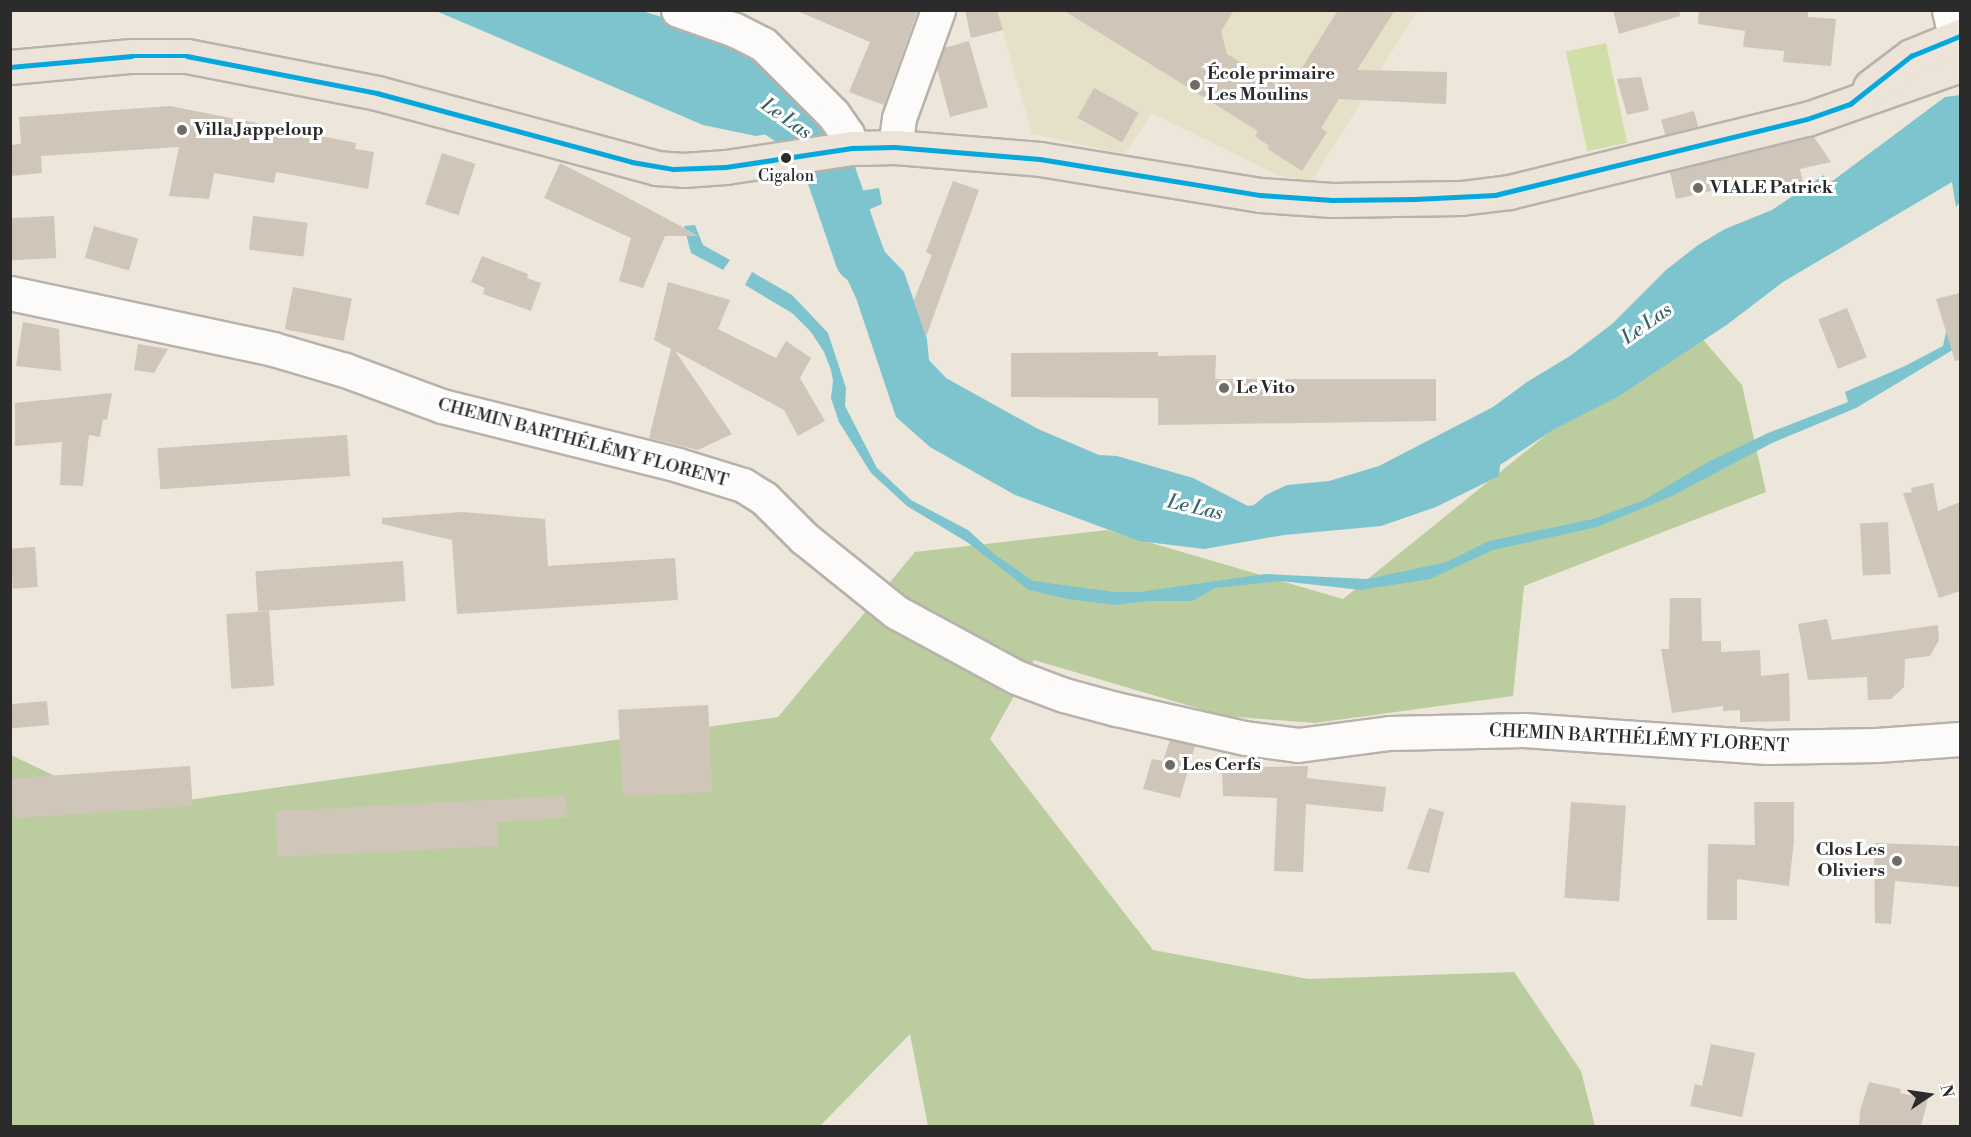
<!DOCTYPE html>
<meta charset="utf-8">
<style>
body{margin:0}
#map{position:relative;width:1971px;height:1137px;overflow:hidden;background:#ede6da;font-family:"Libre Bodoni",serif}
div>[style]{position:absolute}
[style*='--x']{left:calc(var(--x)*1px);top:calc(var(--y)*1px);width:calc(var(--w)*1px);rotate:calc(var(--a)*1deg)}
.built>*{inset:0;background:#e6e0c9}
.green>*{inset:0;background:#d0dea7;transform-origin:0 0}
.forest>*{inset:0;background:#bbcd9e}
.water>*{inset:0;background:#7dc4cf}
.river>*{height:50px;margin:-25px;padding:0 25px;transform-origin:25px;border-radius:25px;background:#7dc4cf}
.building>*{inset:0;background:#cfc5b8;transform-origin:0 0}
.roads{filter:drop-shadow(2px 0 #b7b2ab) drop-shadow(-2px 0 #b7b2ab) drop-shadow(0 2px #b7b2ab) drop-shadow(0 -2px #b7b2ab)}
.minor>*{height:33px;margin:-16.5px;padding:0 16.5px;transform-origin:16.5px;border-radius:16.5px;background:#fcfbf9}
.major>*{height:33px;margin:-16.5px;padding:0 16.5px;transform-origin:16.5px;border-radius:16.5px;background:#ece3d9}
.bus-1>*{height:4.5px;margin:-2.25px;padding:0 2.25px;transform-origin:2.25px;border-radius:2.25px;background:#06a7dc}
.dots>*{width:16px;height:16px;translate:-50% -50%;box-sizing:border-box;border:3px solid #fff;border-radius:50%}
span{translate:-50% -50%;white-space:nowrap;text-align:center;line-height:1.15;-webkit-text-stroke:6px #fff;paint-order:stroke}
.bus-label{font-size:16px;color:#2b2b2b}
.poi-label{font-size:18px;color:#2b2b2b;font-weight:700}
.left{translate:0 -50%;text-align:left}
.right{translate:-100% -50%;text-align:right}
.street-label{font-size:18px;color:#2b2b2b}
.water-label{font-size:20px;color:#39636b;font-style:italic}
.frame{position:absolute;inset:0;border:12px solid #2b2b2b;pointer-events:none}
.north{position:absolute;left:1899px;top:1065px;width:60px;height:60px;-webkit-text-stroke:4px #fff;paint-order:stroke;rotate:77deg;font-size:16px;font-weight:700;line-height:24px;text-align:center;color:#2b2b2b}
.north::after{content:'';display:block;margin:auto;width:21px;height:27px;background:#2b2b2b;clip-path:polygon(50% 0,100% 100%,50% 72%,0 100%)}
</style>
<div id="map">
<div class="built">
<i style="clip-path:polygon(997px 11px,1417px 11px,1312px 181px,1279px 176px,1152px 113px,1124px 154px,1032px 134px)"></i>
</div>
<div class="green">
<i style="left:1606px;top:43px;width:102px;height:41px;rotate:78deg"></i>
</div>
<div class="forest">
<i style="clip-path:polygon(1687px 321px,1742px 385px,1766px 492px,1524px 586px,1513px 696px,1315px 723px,1224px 716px,1034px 660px,990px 739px,1153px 950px,1308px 979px,1514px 972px,1581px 1071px,1595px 1126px,928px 1126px,910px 1034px,820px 1126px,11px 1126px,11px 755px,124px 809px,778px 717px,915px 552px,1107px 530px,1343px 599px)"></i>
</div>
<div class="water">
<i style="clip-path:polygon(436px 11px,642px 11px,698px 28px,747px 48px,821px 125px,756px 136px,703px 125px)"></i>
<i style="clip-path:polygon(1960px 95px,1960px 202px,1956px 207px,1952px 182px,1783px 282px,1728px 324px,1619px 396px,1553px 430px,1500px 465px,1499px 476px,1436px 507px,1381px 526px,1284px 535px,1204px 549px,1139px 541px,1015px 495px,930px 447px,896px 417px,856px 298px,832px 246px,816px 198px,879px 188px,882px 204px,868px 210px,885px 252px,904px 272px,927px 339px,929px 360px,946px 378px,1038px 429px,1099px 455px,1117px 456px,1193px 478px,1248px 506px,1254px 505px,1266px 495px,1287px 485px,1329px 481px,1379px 466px,1493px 407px,1527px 382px,1570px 356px,1612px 324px,1666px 270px,1698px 245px,1725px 229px,1772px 210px,1824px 175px,1827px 185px,1945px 97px)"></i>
<i style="clip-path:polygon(695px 225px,703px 245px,730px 260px,723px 270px,691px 253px,684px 226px)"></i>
<i style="clip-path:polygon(752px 272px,792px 295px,828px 333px,846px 388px,845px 406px,877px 468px,911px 500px,968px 530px,994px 554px,1033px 581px,1114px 592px,1139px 592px,1265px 574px,1367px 579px,1447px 562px,1489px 541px,1593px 519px,1642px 501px,1710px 461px,1768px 433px,1848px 402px,1845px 392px,1905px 366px,1943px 346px,1946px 332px,1960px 328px,1960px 339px,1951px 351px,1856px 408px,1772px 443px,1672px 496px,1597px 527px,1493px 550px,1430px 579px,1361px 590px,1281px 581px,1215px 588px,1192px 601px,1148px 601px,1115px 605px,1068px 599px,1029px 590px,967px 542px,907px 506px,871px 473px,839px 422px,831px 398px,833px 381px,831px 370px,824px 352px,811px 332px,792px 313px,745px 285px)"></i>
</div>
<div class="river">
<i style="--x:745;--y:90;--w:91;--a:34.7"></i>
<i style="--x:820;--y:142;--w:123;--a:71"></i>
</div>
<div class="building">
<i style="clip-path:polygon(795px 10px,918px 10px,884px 105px,849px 92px,870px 42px)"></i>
<i style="clip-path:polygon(965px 10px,997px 10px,1003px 30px,971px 38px)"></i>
<i style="clip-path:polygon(1063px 10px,1234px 10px,1221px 31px,1227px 54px,1275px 84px,1295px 79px,1338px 10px,1395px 10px,1357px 70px,1447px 72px,1446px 104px,1339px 99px,1321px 128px,1327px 132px,1302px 171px,1268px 149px,1269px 146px,1255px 136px,1258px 131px)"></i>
<i style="clip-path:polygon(1613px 10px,1679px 10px,1680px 16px,1619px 34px)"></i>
<i style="clip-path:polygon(1699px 10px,1808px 10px,1808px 17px,1836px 19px,1831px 66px,1783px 62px,1784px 51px,1743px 47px,1745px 31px,1698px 24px)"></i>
<i style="clip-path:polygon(969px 41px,988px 107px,950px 117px,937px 68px,944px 48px)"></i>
<i style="clip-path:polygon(1641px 77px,1649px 110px,1627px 115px,1617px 79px)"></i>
<i style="left:1094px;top:88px;width:51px;height:34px;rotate:29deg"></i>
<i style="clip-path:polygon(170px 106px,356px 143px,355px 149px,374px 152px,368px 189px,276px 172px,274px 183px,214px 173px,209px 199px,169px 196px,179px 147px,41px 156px,42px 173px,10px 176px,10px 145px,21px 144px,19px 117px)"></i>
<i style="left:1694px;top:111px;width:16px;height:34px;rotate:75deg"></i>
<i style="clip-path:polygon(1814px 137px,1831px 162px,1800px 169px,1804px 188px,1771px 196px,1767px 178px,1676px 199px,1670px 172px)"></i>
<i style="left:442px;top:153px;width:35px;height:54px;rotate:18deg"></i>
<i style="clip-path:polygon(560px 163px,619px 193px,699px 236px,665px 236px,643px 288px,619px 281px,631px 238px,544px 198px)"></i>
<i style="clip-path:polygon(953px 181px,979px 190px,926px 337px,914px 300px,932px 255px,926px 252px)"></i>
<i style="left:54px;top:216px;width:42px;height:44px;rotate:87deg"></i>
<i style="left:253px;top:216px;width:55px;height:34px;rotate:7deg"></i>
<i style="left:94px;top:226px;width:46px;height:33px;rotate:16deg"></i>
<i style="clip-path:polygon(482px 256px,528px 274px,527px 278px,541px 283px,531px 311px,483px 294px,485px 288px,471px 282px)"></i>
<i style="clip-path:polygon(668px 282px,730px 300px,718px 329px,776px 358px,786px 341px,811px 358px,800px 378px,825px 421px,798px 436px,784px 410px,675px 351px,732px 434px,698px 450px,649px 438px,671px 349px,654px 340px)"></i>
<i style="left:293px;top:287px;width:60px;height:43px;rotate:11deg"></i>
<i style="clip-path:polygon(1960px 293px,1960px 360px,1955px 361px,1936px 299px)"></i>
<i style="left:1847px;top:308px;width:53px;height:31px;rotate:68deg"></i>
<i style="clip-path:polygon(23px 322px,59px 329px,61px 371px,16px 366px)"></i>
<i style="clip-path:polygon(138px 344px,168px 349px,154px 373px,134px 370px)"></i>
<i style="clip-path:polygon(1158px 352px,1158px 356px,1216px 355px,1215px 379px,1436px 379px,1436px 421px,1158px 425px,1158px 398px,1011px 397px,1011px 353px)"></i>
<i style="clip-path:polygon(112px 393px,107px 420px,103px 419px,100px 437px,89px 435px,83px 486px,60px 485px,62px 442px,15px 446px,15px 403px)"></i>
<i style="left:347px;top:435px;width:41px;height:190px;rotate:86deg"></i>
<i style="clip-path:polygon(1933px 483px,1938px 511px,1960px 502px,1960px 591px,1939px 598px,1903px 493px,1912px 492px,1911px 488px)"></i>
<i style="clip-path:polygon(462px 512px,545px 519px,548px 566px,675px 558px,678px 600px,457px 614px,452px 540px,382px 524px,382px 518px)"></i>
<i style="left:1888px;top:522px;width:52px;height:28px;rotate:87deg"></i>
<i style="left:35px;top:547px;width:40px;height:25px;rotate:86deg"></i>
<i style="left:403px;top:561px;width:40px;height:148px;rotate:86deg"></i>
<i style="clip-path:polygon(1670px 598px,1701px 598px,1702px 641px,1721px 641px,1721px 652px,1760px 650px,1761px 676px,1789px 673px,1790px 721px,1740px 722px,1740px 710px,1723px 711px,1723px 706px,1672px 713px,1661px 649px,1669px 649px)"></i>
<i style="left:269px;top:611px;width:75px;height:43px;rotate:86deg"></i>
<i style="clip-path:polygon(1827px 619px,1832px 640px,1938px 625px,1939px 640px,1930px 656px,1905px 659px,1904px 687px,1891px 699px,1868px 700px,1867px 677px,1808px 680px,1798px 624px)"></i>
<i style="left:47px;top:701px;width:24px;height:37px;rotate:85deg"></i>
<i style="left:708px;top:705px;width:87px;height:90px;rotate:87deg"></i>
<i style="clip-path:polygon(1170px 740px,1195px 746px,1180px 798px,1143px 789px,1152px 759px,1163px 761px)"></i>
<i style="left:190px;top:766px;width:40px;height:180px;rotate:86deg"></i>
<i style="clip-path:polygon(1308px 766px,1307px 778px,1386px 787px,1383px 812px,1306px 804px,1303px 872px,1274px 871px,1277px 798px,1223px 796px,1222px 768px)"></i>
<i style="clip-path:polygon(565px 796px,568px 817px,497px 822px,498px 846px,277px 857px,276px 811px)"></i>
<i style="left:1571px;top:802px;width:55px;height:96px;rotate:4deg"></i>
<i style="clip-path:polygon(1754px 802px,1794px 802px,1794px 840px,1789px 886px,1737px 879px,1737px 920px,1707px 920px,1708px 844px,1755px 845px)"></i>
<i style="clip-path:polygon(1429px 808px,1444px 812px,1429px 873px,1407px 869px)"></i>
<i style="clip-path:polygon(1874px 843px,1960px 846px,1960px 887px,1895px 881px,1891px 924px,1875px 923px)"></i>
<i style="clip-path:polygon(1711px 1044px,1755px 1053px,1742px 1117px,1690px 1106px,1695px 1084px,1702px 1086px)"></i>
<i style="clip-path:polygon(1869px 1082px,1901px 1089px,1900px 1093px,1928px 1099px,1921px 1126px,1859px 1126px,1860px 1111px)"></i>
</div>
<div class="roads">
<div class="minor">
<i style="--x:678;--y:10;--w:60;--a:19.3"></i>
<i style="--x:735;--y:30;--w:31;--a:27"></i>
<i style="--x:763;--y:44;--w:99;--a:45"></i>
<i style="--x:833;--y:114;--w:24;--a:55"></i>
<i style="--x:847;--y:134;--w:15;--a:70"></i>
<i style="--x:1949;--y:10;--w:28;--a:77"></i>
<i style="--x:1955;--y:37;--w:7;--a:45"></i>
<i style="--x:895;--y:147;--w:29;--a:-82"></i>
<i style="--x:899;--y:118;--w:115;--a:-70.1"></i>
<i style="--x:10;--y:293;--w:269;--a:12"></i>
<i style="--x:273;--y:349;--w:75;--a:16.3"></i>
<i style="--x:345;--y:370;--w:103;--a:20.4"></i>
<i style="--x:442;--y:406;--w:243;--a:14"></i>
<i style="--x:678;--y:465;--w:68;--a:17.1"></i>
<i style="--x:743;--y:485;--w:25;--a:32"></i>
<i style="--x:764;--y:498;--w:57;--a:45"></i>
<i style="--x:804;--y:538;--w:118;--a:38.8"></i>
<i style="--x:896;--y:612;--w:136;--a:28.4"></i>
<i style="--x:1016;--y:677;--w:51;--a:20.6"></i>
<i style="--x:1064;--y:695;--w:54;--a:15.1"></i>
<i style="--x:1116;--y:709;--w:132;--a:12.7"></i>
<i style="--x:1245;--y:738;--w:53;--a:7.5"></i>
<i style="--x:1298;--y:745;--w:92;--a:-7.5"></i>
<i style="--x:1389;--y:733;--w:135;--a:-1.3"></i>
<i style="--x:1524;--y:730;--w:243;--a:4"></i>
<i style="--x:1766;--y:747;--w:111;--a:-1"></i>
<i style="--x:1877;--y:745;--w:83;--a:-4.1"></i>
</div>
<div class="major">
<i style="--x:10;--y:67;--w:122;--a:-5.2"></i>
<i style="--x:132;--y:56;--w:55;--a:0"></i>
<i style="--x:187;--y:56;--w:194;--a:11"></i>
<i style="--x:377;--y:93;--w:289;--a:15"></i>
<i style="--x:656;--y:168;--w:27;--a:4"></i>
<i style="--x:683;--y:170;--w:43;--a:-4"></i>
<i style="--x:726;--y:167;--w:127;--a:-8.6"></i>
<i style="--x:852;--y:148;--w:43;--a:-1.3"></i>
<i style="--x:895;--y:147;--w:145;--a:4.7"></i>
<i style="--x:1040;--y:159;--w:223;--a:9.3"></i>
<i style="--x:1260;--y:195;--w:72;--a:4"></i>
<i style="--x:1332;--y:200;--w:129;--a:-0.9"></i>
<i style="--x:1461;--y:198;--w:48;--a:-7.1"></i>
<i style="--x:1509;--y:192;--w:307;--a:-13.8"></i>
<i style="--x:1807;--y:119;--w:162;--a:-19.4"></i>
<i style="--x:1870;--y:87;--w:51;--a:-37.1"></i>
<i style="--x:1911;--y:56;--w:53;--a:-22.2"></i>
</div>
</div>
<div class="bus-1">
<i style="--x:10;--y:67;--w:122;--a:-5.2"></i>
<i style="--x:132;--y:56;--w:55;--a:0"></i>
<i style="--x:187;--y:56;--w:194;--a:11"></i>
<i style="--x:377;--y:93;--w:264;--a:15.1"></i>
<i style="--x:632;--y:162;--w:42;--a:9.7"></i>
<i style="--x:673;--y:169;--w:53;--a:-2.2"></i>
<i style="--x:726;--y:167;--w:127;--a:-8.6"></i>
<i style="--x:852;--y:148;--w:43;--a:-1.3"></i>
<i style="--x:895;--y:147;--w:145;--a:4.7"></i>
<i style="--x:1040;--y:159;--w:223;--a:9.3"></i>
<i style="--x:1260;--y:195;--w:72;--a:4"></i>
<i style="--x:1332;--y:200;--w:83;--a:-0.7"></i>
<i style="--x:1415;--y:199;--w:80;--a:-2.9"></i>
<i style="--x:1495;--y:195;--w:321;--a:-13.7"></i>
<i style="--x:1807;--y:119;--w:46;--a:-19.2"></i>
<i style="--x:1850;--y:104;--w:78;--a:-38.2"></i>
<i style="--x:1911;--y:56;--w:53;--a:-22.2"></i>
</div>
<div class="dots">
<i style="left:1195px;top:85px;background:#6f6c68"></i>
<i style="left:182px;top:130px;background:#6f6c68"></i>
<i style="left:786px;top:158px;background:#2b2b2b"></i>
<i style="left:1698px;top:188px;background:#6f6c68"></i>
<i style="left:1224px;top:388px;background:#6f6c68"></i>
<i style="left:1170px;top:765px;background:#6f6c68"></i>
<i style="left:1897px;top:861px;background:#6f6c68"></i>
</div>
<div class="bus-label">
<span style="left:786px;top:176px">Cigalon</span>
</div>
<div class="poi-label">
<span class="left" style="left:1207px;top:85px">École primaire<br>Les Moulins</span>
<span class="left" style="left:194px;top:130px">Villa Jappeloup</span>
<span class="left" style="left:1710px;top:188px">VIALE Patrick</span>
<span class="left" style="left:1236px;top:388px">Le Vito</span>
<span class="left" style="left:1182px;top:765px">Les Cerfs</span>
<span class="right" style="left:1885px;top:861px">Clos Les<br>Oliviers</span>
</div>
<div class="street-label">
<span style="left:583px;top:443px;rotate:15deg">CHEMIN BARTHÉLÉMY FLORENT</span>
<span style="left:1639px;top:739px;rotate:3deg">CHEMIN BARTHÉLÉMY FLORENT</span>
</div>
<div class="water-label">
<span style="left:786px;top:119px;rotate:35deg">Le Las</span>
<span style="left:1647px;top:324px;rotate:-35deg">Le Las</span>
<span style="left:1195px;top:508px;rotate:13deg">Le Las</span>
</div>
<div class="frame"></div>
<div class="north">N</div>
</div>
